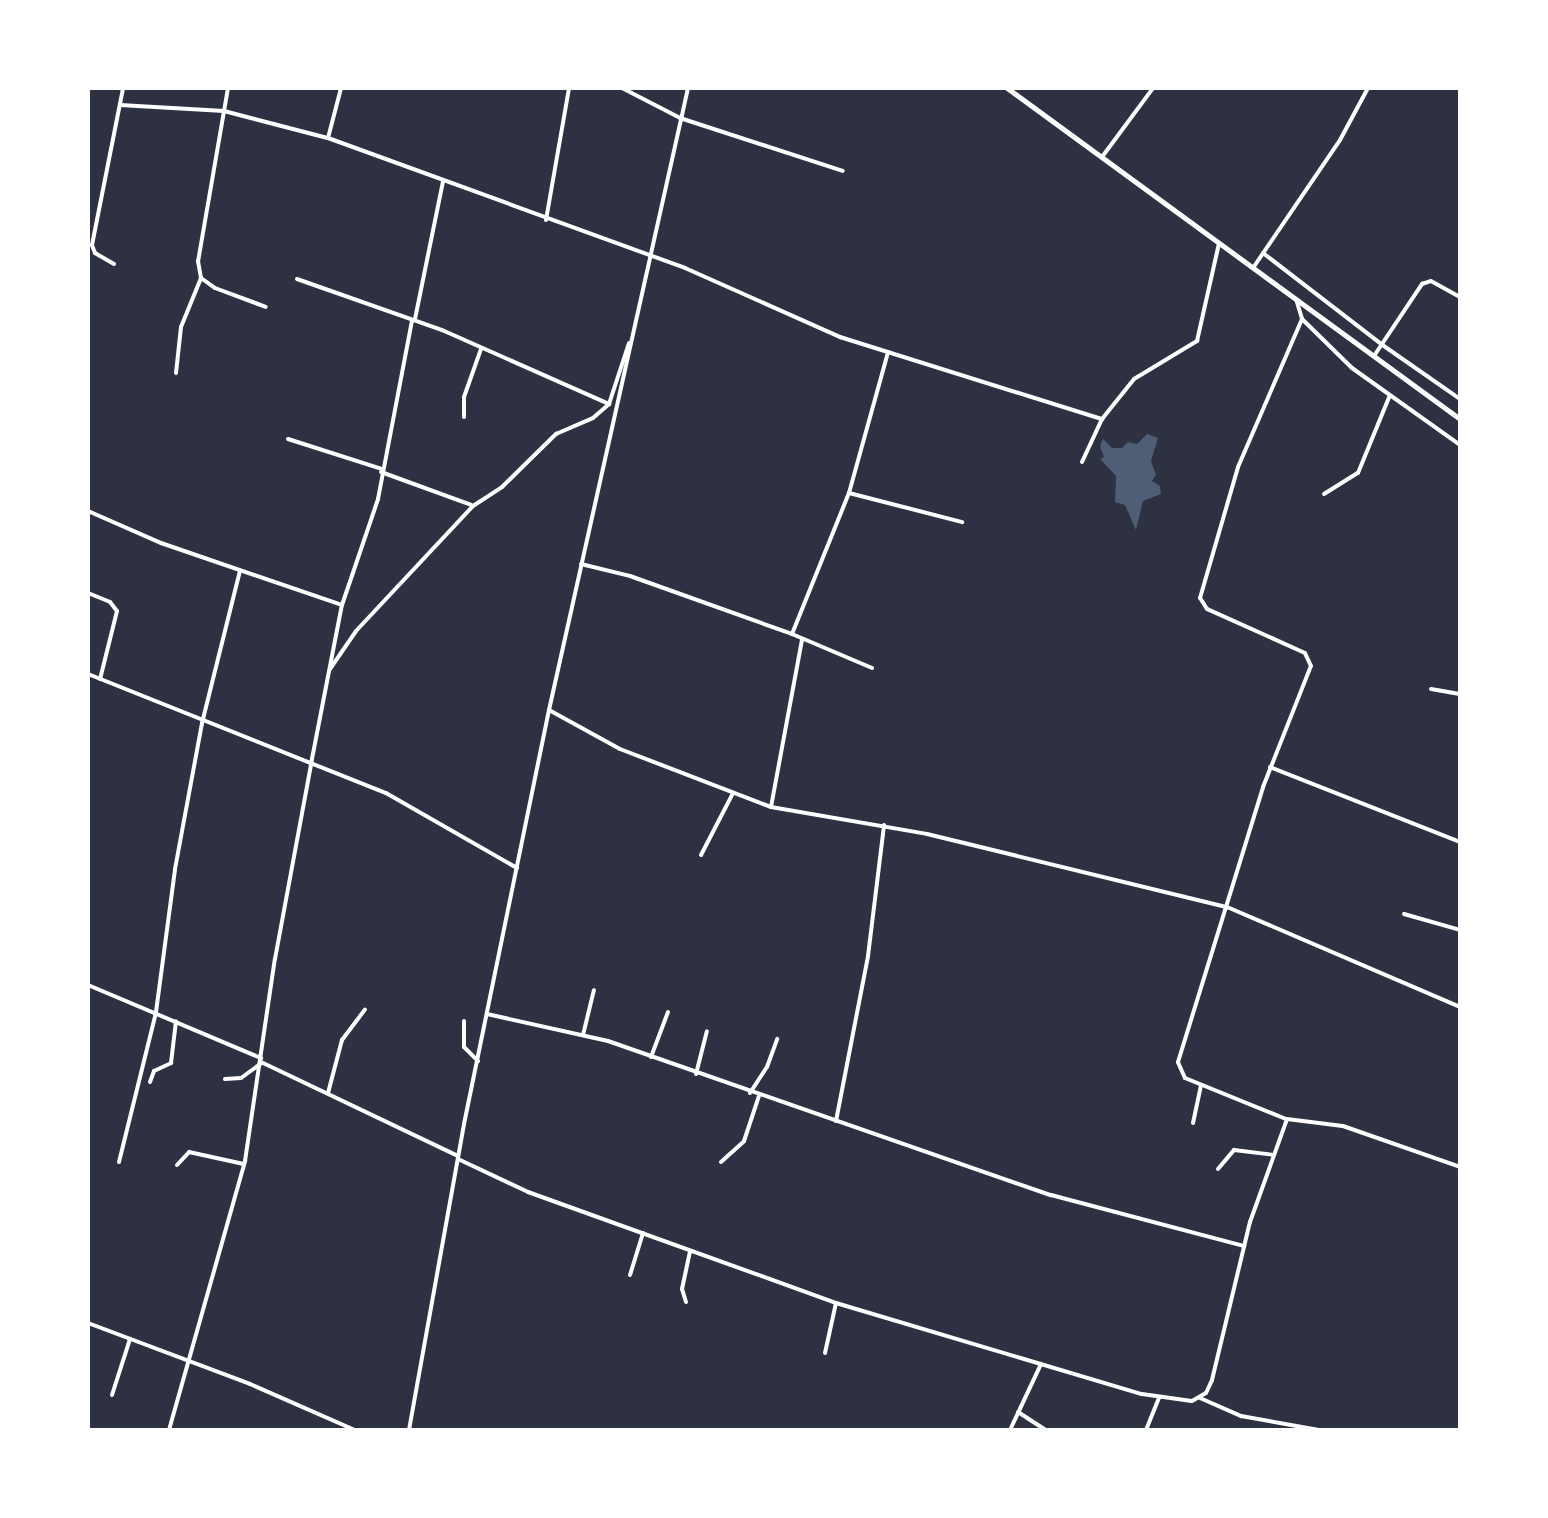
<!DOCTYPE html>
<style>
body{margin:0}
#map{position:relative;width:1548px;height:1518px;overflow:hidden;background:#2d3142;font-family:Montserrat,sans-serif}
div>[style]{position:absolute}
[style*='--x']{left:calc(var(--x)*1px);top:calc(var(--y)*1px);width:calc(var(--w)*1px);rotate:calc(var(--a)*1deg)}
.water>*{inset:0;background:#4f5d75}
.minor>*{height:4px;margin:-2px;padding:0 2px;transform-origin:2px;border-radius:2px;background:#fff}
.tertiary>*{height:4px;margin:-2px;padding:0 2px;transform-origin:2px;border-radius:2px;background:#fff}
.trunk>*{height:5px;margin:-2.5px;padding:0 2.5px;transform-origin:2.5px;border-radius:2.5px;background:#fff}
span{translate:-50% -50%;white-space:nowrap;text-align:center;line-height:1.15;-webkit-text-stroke:9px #fff;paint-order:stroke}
.frame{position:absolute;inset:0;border:90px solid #fff;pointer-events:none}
</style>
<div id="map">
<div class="water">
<i style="clip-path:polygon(1147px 434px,1158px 438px,1151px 461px,1156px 475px,1152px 481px,1160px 486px,1161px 494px,1143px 501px,1136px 530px,1125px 505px,1115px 502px,1116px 476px,1100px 459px,1104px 457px,1100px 446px,1103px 439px,1112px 448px,1122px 448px,1128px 442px,1137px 444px)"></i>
</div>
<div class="minor">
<i style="--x:228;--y:88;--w:176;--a:99.8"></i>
<i style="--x:198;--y:261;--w:17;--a:80"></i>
<i style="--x:201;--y:278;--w:17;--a:36"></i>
<i style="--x:215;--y:288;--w:54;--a:20.4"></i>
<i style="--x:622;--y:88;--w:65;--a:27.3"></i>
<i style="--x:680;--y:118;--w:171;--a:18"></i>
<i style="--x:120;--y:105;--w:104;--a:3.3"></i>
<i style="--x:224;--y:111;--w:107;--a:14.6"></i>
<i style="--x:328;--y:138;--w:380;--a:20"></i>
<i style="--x:685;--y:268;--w:170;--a:24"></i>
<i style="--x:840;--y:337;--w:275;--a:17.4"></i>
<i style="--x:328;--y:138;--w:52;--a:-75.4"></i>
<i style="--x:1102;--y:157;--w:86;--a:-53.5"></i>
<i style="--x:546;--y:220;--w:134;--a:-80.1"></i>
<i style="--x:1263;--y:253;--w:149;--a:37.6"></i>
<i style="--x:1381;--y:344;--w:96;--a:34.8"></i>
<i style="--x:114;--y:264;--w:22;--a:-150"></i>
<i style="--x:95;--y:253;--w:9;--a:-111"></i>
<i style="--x:92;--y:245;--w:160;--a:-78.8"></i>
<i style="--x:1253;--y:268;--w:155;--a:-55.8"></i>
<i style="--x:1340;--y:140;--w:59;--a:-61.7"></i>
<i style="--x:297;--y:279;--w:154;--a:19.4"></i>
<i style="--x:442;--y:330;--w:183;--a:23.9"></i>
<i style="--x:609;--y:404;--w:64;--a:-71.8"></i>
<i style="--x:1296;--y:299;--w:21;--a:73"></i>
<i style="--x:1302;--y:319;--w:70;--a:44.4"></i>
<i style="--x:1352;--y:368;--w:133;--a:35.5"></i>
<i style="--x:415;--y:319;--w:141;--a:-78.5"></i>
<i style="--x:1374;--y:356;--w:87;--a:-56.3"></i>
<i style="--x:1422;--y:284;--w:9;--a:-18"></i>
<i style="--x:1431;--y:281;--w:33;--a:29"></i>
<i style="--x:176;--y:373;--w:46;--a:-83.8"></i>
<i style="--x:181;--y:327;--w:53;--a:-67.8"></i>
<i style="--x:464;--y:417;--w:20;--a:-90"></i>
<i style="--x:464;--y:397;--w:51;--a:-70.5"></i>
<i style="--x:288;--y:439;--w:99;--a:17.7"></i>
<i style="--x:1082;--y:462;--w:47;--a:-65.1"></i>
<i style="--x:1102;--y:419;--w:51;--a:-51.3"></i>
<i style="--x:1134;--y:379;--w:74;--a:-31.1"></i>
<i style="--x:1197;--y:341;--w:100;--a:-77.3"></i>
<i style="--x:381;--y:472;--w:96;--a:20.1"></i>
<i style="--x:849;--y:493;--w:117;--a:14.4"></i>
<i style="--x:1324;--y:494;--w:40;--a:-32"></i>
<i style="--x:1358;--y:473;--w:84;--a:-67.7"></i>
<i style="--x:88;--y:511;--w:80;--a:23.7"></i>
<i style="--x:161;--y:543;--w:191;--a:18.9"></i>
<i style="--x:581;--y:564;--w:50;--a:13.8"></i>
<i style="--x:630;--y:576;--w:172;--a:19.7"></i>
<i style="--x:792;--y:634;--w:87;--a:23"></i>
<i style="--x:88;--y:593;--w:24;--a:22"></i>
<i style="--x:110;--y:602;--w:11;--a:52"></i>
<i style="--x:117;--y:611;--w:70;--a:104"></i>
<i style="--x:792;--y:634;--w:152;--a:-68"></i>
<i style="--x:849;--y:493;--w:146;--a:-74.5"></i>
<i style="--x:330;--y:669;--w:46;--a:-55.6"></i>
<i style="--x:356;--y:631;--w:171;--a:-46.9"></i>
<i style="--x:473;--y:506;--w:35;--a:-33"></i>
<i style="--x:502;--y:487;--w:76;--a:-44.5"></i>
<i style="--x:556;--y:434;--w:40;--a:-23.4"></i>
<i style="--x:593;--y:418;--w:21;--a:-41"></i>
<i style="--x:88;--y:674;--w:321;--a:21.8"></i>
<i style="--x:386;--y:793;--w:151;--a:29.8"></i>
<i style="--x:1431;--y:689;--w:29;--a:10"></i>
<i style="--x:549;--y:710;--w:81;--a:28.8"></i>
<i style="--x:620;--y:749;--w:162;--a:21"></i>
<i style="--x:771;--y:807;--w:158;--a:9.8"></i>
<i style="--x:927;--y:834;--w:309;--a:13.7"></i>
<i style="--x:1227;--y:907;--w:254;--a:23.2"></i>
<i style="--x:1270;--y:767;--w:204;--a:21.5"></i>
<i style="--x:771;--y:807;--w:170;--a:-79.5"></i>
<i style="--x:701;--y:855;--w:70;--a:-62.7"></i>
<i style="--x:1404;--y:914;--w:58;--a:15.9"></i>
<i style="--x:88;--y:985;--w:188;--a:22.9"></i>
<i style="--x:487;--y:1014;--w:124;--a:12.6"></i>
<i style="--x:608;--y:1041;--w:469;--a:19.2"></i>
<i style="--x:1051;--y:1195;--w:200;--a:14.8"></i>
<i style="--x:464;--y:1021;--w:26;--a:90"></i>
<i style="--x:464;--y:1047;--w:20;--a:45"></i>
<i style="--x:583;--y:1035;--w:46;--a:-76.3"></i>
<i style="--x:651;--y:1057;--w:48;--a:-69.3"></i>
<i style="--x:261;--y:1062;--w:218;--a:25.5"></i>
<i style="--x:696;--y:1074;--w:44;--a:-75.7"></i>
<i style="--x:225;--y:1079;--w:16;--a:-4"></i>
<i style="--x:241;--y:1078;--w:24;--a:-36"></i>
<i style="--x:150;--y:1082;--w:12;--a:-70"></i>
<i style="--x:154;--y:1071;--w:19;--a:-25"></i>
<i style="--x:171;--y:1063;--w:42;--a:-83.2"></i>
<i style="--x:328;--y:1093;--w:55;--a:-75.2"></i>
<i style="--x:342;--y:1040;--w:38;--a:-53"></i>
<i style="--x:750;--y:1093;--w:31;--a:-57"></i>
<i style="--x:767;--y:1067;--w:30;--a:-70"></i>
<i style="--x:1286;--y:1119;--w:109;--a:-157.9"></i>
<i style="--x:1185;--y:1078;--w:17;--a:-114"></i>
<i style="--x:1178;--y:1062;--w:288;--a:-72.8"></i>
<i style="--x:1263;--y:787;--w:130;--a:-68.4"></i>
<i style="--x:1311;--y:666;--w:14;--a:-115"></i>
<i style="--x:1305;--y:653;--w:107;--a:-155.8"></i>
<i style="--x:1207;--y:609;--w:13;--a:-122"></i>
<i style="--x:1200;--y:598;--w:136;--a:-73.8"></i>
<i style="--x:1238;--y:467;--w:161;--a:-66.6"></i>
<i style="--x:836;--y:1121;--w:168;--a:-79"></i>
<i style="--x:868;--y:956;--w:132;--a:-83"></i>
<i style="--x:1193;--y:1123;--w:39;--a:-78"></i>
<i style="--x:458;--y:1159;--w:77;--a:25.2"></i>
<i style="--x:528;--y:1192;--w:327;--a:19.8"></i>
<i style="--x:836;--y:1303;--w:319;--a:16.6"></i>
<i style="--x:1142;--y:1394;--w:50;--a:8"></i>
<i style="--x:1192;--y:1401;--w:16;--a:-30"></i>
<i style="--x:1206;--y:1393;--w:14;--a:-65"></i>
<i style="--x:1212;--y:1380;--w:163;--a:-76.5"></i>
<i style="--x:1250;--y:1222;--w:109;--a:-70.2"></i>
<i style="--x:1287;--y:1119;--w:56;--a:7.1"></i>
<i style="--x:1343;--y:1126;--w:124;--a:19.3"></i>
<i style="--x:119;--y:1162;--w:154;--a:-76.1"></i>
<i style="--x:156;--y:1012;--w:144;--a:-82.4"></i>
<i style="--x:175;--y:869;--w:148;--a:-79.5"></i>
<i style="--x:202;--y:723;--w:157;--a:-76"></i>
<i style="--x:721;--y:1162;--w:31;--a:-42"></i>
<i style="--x:744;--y:1141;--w:47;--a:-71.6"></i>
<i style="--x:177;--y:1165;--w:18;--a:-47"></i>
<i style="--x:189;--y:1152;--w:56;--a:12.3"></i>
<i style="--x:1218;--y:1169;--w:25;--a:-50"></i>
<i style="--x:1234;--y:1150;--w:38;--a:7"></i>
<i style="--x:630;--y:1275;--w:44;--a:-72.8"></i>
<i style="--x:686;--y:1302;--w:14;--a:-107"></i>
<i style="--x:682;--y:1289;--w:39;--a:-78"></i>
<i style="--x:88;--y:1323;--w:173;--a:20.6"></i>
<i style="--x:250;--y:1384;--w:115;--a:23.7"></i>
<i style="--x:825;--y:1353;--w:51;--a:-77.6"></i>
<i style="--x:112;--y:1395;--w:59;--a:-72.2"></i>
<i style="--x:1200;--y:1398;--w:45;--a:23.7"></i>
<i style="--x:1241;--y:1416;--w:79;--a:10.2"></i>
<i style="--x:1018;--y:1412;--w:33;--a:33"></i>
<i style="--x:169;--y:1430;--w:280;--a:-74.2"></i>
<i style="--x:245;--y:1161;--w:204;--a:-81.6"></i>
<i style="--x:275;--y:959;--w:198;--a:-79.5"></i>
<i style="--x:311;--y:764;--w:162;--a:-79"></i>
<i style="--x:342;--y:605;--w:112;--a:-71.2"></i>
<i style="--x:378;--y:499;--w:182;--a:-79.2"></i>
<i style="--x:1010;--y:1430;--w:73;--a:-64.8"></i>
<i style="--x:1146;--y:1430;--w:35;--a:-68"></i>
</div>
<div class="tertiary">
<i style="--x:409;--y:1430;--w:311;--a:-79.8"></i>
<i style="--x:464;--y:1124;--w:423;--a:-78.4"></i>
<i style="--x:549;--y:710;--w:637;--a:-77.4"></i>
</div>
<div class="trunk">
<i style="--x:1007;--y:88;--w:561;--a:36.16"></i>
</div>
<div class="frame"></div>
</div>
